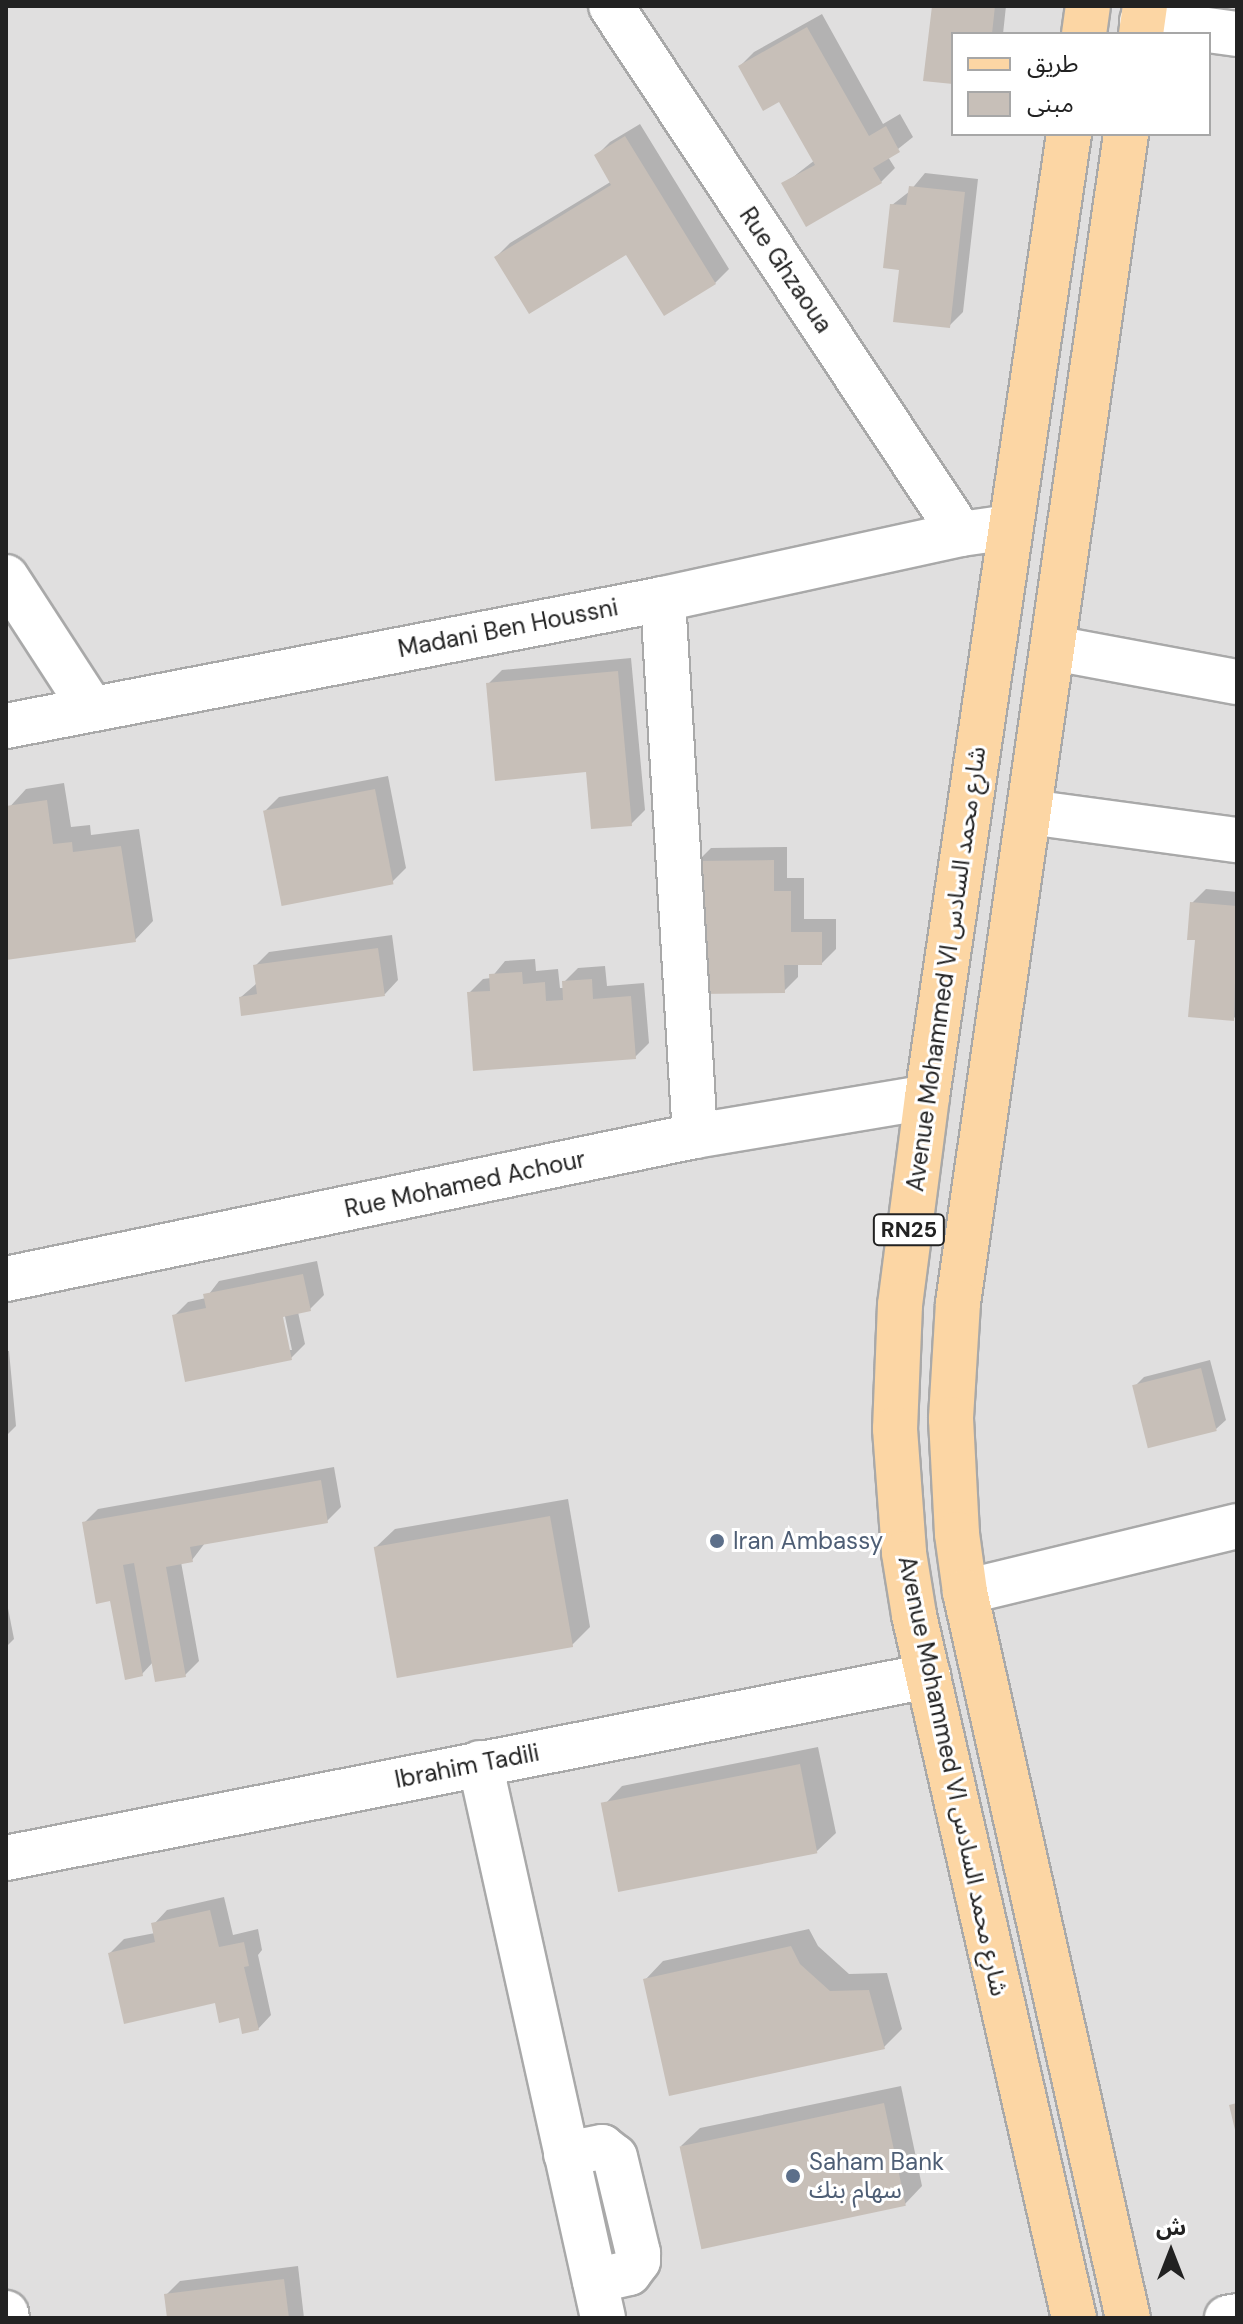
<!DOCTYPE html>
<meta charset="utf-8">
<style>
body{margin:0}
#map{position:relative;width:1243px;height:2324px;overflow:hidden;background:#f2efe9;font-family:"DM Sans","Noto Sans Arabic",sans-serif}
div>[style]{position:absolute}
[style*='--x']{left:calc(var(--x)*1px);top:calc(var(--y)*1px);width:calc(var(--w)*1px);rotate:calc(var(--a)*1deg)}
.residential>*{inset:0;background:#e0dfdf}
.shadow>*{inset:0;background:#0003}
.building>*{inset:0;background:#c7bfb8;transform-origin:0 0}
.roads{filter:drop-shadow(2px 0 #a9a9a9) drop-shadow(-2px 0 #a9a9a9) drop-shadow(0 2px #a9a9a9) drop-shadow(0 -2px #a9a9a9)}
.minor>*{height:44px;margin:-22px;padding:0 22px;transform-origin:22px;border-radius:22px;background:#fff}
.major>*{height:44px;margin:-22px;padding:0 22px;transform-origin:22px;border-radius:22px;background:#fcd6a4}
.dots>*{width:22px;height:22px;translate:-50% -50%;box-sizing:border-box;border:4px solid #fff;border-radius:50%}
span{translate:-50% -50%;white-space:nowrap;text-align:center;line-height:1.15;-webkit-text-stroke:6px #fff;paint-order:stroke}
.shield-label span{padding:2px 6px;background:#fff;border:2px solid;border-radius:6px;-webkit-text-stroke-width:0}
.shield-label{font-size:22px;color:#222;font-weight:700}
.street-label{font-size:24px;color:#222}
.service-label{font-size:24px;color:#4e5e75}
.left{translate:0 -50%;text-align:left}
.frame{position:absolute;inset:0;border:8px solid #222;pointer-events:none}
.legend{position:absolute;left:951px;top:32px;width:260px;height:104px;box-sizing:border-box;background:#fff;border:2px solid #a7a7a7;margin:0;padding:10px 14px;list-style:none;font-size:24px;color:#222}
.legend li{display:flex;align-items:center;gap:16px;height:40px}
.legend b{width:40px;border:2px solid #a7a7a7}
.north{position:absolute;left:1131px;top:2212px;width:80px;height:80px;-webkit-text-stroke:6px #fff;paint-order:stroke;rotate:0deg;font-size:22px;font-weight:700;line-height:32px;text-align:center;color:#222}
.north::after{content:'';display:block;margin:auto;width:28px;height:36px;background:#222;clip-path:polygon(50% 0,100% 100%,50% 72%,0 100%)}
</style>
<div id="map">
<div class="residential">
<i style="clip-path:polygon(evenodd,6px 6px,1237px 6px,1237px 2318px,6px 2318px,6px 6px,953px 34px,1209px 34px,1209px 134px,953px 134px,953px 34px)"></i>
</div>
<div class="shadow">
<i style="clip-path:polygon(934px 6px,1006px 6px,1003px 34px,953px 34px,953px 82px)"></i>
<i style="clip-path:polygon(822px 14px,883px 124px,900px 114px,913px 137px,888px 157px,895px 168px,881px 182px,784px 184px,815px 160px,780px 99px,740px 66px,754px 52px)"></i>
<i style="clip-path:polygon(640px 124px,729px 269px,715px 283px,627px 252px,496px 257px,510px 243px,612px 181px,596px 156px,610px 142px)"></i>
<i style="clip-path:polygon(925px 173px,978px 179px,963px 312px,949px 326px,901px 268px,892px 205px,910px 191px)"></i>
<i style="clip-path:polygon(631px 658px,645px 810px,631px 824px,588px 770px,488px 684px,502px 670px)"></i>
<i style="clip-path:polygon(388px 776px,406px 868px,392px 882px,265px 811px,279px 797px)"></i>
<i style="clip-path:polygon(64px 783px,71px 827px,90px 825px,91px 835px,139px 829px,153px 921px,135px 940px,6px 958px,6px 811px,26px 789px)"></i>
<i style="clip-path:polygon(787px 847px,787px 878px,804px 878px,804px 919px,836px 919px,836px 949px,822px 963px,798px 963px,798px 977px,784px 991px,697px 862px,711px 848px)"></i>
<i style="clip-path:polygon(1206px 889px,1237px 892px,1237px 1015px,1233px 1019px,1197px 938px,1192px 903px)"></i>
<i style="clip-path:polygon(392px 935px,398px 980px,385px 994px,241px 997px,257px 983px,255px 966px,269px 952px)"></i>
<i style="clip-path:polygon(535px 959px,536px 971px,558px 969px,560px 988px,565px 988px,564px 982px,578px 968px,605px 966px,607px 986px,644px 983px,649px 1043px,635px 1057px,469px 993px,483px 979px,491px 978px,505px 961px)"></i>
<i style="clip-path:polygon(evenodd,317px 1261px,324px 1295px,310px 1309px,298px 1312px,305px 1344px,291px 1358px,174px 1316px,188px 1302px,206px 1298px,219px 1281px,317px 1261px,283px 1307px,292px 1350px,288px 1350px,279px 1308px,283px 1307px)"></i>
<i style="clip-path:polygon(6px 1351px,9px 1351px,16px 1426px,6px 1436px)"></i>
<i style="clip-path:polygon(1210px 1360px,1226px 1420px,1216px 1429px,1135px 1386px,1144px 1377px)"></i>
<i style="clip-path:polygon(334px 1467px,341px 1507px,327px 1521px,205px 1543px,192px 1560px,181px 1562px,199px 1661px,185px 1675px,153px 1662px,142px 1674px,84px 1523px,98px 1509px)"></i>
<i style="clip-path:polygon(568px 1499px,590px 1627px,572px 1645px,376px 1547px,395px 1529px)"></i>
<i style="clip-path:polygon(6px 1598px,14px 1639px,6px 1647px)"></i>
<i style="clip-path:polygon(818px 1747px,836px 1833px,817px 1851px,604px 1805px,622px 1786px)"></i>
<i style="clip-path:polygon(224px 1897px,233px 1935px,258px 1929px,262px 1950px,258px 1955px,271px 2015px,258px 2029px,216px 2001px,110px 1953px,124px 1939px,155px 1933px,154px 1924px,167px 1910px)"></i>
<i style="clip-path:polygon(809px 1929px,818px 1946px,849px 1974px,887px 1973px,902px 2029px,884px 2047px,645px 1980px,663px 1961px)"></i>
<i style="clip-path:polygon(901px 2086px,922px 2186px,904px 2205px,681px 2146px,700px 2128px)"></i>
<i style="clip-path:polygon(298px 2266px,304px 2318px,169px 2318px,166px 2295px,180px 2281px)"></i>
</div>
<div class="building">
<i style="clip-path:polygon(932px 6px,995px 6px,992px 34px,953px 34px,953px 84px,923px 81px)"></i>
<i style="clip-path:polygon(807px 27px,869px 136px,886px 126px,900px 152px,873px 168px,882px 183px,806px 227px,781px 183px,815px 165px,779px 102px,763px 111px,738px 66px)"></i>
<i style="clip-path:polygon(625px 136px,716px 284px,664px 316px,626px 255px,529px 314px,494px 257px,611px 185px,594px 155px)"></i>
<i style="clip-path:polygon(909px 186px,965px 192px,950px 328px,893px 322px,899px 270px,883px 268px,890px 204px,906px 205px)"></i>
<i style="clip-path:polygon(618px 671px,632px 826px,591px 829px,586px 772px,495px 781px,486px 683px)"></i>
<i style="left:375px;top:789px;width:97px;height:114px;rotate:79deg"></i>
<i style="clip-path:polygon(47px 800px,53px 844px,72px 842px,73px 852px,121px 846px,136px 942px,6px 960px,6px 806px)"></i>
<i style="clip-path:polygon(774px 860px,774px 891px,791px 891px,791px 932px,822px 932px,822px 965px,784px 965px,785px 993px,697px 994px,695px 861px)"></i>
<i style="clip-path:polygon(1190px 902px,1237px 906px,1234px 1021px,1188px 1017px,1195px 940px,1187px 940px)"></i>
<i style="clip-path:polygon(378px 948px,385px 996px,241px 1016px,239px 997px,257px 994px,253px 965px)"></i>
<i style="clip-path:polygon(522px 972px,523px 984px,545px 982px,546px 1001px,563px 1000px,562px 981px,592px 979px,593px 999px,631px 996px,636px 1059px,473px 1071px,467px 992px,490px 991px,489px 974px)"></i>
<i style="clip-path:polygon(303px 1274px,311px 1311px,283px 1317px,292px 1360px,185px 1382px,172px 1315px,206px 1308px,203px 1294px)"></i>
<i style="left:1201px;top:1368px;width:65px;height:71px;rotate:76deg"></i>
<i style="clip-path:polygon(321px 1480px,328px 1523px,190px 1547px,193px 1562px,166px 1567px,186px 1677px,155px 1682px,134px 1563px,123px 1565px,143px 1676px,125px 1680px,110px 1601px,96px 1604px,82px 1522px)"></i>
<i style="left:550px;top:1516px;width:133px;height:179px;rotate:80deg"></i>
<i style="left:800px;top:1764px;width:91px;height:203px;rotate:79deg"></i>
<i style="clip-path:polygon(210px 1910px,219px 1947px,244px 1942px,249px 1966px,244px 1967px,259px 2030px,242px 2034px,239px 2018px,219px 2023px,215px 2003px,124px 2024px,108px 1953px,155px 1942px,151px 1923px)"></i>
<i style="clip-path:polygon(791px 1946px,800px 1964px,830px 1991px,869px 1990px,885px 2049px,669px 2096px,643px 1979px)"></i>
<i style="left:884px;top:2103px;width:105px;height:209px;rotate:78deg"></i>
<i style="clip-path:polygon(1237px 2103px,1237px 2134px,1236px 2134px,1229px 2105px)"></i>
<i style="clip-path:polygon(284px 2279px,289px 2318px,167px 2318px,164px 2294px)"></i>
</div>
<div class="roads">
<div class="minor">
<i style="--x:611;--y:6;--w:633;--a:56.46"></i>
<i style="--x:1142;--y:21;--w:96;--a:7.8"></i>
<i style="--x:6;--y:577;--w:156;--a:57"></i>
<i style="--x:663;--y:599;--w:538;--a:86.59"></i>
<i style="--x:1053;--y:648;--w:187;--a:10.5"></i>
<i style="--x:6;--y:726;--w:669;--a:-10.94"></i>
<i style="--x:663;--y:599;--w:305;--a:-12.3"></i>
<i style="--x:961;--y:534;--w:49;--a:-8.3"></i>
<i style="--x:1029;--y:812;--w:210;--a:7.7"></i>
<i style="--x:6;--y:1279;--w:704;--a:-11.73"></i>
<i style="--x:695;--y:1136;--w:235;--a:-9.5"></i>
<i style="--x:965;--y:1592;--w:280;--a:-13.6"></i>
<i style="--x:480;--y:1763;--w:568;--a:77.5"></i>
<i style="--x:6;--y:1858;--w:940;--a:-11.17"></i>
<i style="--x:566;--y:2154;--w:37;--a:-11"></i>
<i style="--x:602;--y:2147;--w:16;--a:38"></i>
<i style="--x:615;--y:2157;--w:99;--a:76.5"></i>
<i style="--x:638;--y:2253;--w:8;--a:90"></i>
<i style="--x:638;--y:2261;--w:15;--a:127"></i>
<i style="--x:629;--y:2273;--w:35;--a:167"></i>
<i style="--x:6;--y:2313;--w:5;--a:79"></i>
<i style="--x:1227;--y:2318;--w:10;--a:-11"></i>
</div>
<div class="major">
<i style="--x:1084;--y:34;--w:28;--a:-82"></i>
<i style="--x:1141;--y:34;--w:28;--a:-82"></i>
<i style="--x:1069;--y:134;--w:973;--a:98.39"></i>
<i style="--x:927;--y:1097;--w:210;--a:97.4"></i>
<i style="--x:900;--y:1305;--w:124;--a:92.3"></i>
<i style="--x:895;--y:1429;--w:124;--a:85.8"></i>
<i style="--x:904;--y:1553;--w:63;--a:80.8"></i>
<i style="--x:914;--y:1615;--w:721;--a:77.18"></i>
<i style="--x:1126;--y:134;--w:1181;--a:98.18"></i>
<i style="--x:958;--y:1303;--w:116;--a:93.5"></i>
<i style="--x:951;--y:1419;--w:115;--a:87"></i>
<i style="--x:957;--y:1534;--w:59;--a:82.1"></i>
<i style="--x:965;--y:1592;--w:744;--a:77.35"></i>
</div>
</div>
<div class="dots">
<i style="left:717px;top:1541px;background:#5c6f8a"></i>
<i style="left:793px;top:2176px;background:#5c6f8a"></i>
</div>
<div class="shield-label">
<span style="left:909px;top:1230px">RN25</span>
</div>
<div class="street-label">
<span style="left:786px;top:270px;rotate:56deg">Rue Ghzaoua</span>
<span style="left:508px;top:628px;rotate:-11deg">Madani Ben Houssni</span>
<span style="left:946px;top:969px;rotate:-82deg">Avenue Mohammed VI شارع محمد السادس</span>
<span style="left:465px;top:1184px;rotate:-12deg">Rue Mohamed Achour</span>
<span style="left:467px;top:1766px;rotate:-11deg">Ibrahim Tadili</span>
<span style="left:953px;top:1776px;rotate:78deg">Avenue Mohammed VI شارع محمد السادس</span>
</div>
<div class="service-label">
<span class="left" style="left:733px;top:1541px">Iran Ambassy</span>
<span class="left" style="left:809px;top:2176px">Saham Bank<br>سهام بنك</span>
</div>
<div class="frame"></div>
<ul class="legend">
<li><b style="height:10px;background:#fcd6a4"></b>طريق</li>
<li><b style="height:22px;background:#c7bfb8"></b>مبنى</li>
</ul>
<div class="north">ش</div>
</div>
